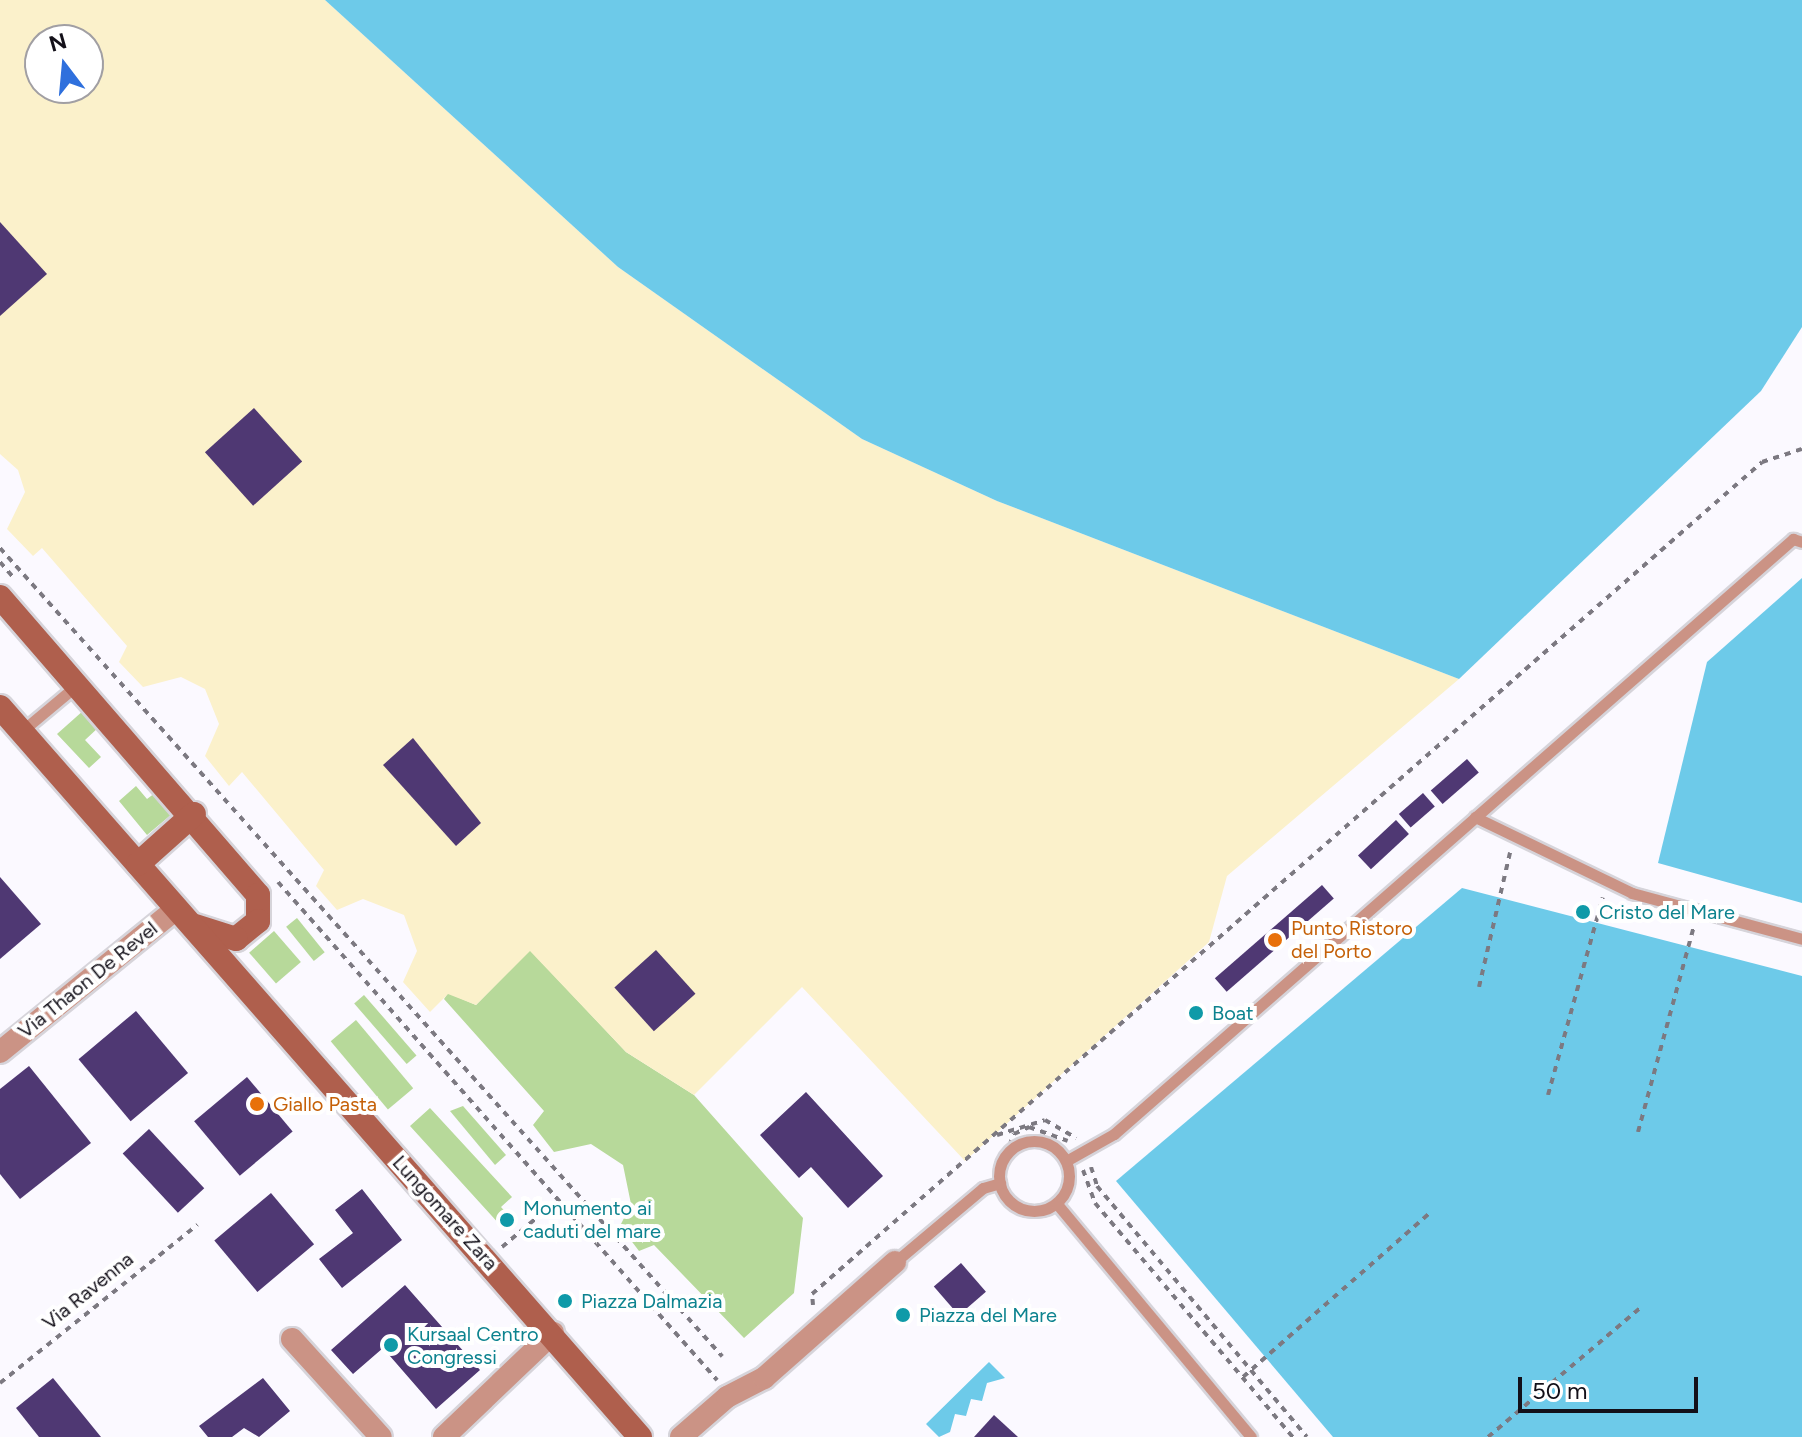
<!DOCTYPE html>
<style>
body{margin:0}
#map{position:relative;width:1802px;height:1437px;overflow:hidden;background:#fbf9ff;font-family:Figtree,sans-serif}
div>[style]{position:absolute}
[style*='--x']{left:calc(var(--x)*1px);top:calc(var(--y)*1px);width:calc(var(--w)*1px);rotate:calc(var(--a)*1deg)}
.green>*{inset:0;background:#b7d99a;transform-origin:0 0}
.sand>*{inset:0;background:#fbf1cb}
.water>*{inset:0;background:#6dcae9}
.building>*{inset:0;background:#4f3873;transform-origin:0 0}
.path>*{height:4px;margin-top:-2px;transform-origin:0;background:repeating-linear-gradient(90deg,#7c7981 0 6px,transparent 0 12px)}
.roads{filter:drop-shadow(2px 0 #d6d4da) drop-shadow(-2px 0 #d6d4da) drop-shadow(0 2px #d6d4da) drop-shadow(0 -2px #d6d4da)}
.lane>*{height:11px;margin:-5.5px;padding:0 5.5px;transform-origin:5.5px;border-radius:5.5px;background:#cb9385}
.lane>.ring{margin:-5.5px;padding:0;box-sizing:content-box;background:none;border:11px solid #cb9385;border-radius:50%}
.street>*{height:22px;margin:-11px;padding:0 11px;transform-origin:11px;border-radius:11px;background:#cb9385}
.secondary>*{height:24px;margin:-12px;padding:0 12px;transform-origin:12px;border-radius:12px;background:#af5f4d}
.dots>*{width:22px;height:22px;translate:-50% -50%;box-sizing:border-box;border:4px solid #fff;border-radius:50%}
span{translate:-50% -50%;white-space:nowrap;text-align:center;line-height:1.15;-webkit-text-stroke:8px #fff;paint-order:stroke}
.culture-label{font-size:20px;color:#0d838f}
.left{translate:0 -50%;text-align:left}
.food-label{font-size:20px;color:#c56008}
.street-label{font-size:20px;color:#131019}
.north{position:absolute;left:24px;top:24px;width:80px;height:80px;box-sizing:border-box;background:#fff;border:2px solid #a19fa3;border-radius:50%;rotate:344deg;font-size:22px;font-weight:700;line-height:32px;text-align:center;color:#131019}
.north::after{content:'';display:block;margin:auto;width:28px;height:36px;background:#2f70dd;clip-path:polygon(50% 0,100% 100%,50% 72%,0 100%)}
.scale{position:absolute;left:1518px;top:1377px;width:180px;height:36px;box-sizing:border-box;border:4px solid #131019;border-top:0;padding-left:10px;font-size:24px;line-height:28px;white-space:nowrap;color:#131019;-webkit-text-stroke:6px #fff;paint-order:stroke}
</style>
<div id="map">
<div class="green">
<i style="clip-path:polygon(84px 710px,99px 727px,85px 740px,101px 757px,89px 768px,57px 734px)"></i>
<i style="clip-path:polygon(136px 786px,147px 799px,155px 793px,172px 814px,147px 835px,119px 801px)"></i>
<i style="left:297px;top:918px;width:44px;height:14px;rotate:51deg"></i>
<i style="left:274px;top:931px;width:41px;height:33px;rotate:49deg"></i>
<i style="clip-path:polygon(530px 950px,626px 1052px,694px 1095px,803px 1218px,794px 1293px,744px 1338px,654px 1245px,639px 1251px,620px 1226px,631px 1204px,623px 1165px,591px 1144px,554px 1152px,533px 1125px,544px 1111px,444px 999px,448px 993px,476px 1005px)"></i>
<i style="left:364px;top:995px;width:80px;height:13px;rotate:49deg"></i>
<i style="left:356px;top:1020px;width:89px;height:33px;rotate:50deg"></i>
<i style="clip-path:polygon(463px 1106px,506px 1155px,495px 1165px,450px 1111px)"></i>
<i style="clip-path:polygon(430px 1108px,512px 1197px,501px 1207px,511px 1218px,501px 1226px,410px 1126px)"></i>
</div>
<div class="sand">
<i style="clip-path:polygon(evenodd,0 0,325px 0,618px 267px,862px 439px,997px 501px,1459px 679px,1227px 876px,1209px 942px,965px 1161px,802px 987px,694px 1095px,626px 1052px,530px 951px,476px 1005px,448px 994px,430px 1012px,403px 982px,417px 951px,404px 915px,363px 899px,337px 910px,316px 886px,324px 870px,242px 772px,229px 786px,205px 756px,219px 724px,205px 689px,181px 677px,143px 687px,119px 662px,127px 646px,42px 548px,33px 556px,7px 529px,25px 492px,18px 470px,0 454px,0 0,40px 40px,88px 40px,88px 88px,40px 88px,40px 40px)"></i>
</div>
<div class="water">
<i style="clip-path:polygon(325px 0,1802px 0,1802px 327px,1761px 391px,1459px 679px,997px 501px,862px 439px,618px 267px)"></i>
<i style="clip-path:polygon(1802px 578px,1802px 903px,1658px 863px,1707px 662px)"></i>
<i style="clip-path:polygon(1462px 888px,1802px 976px,1802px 1437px,1333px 1437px,1116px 1181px)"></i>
<i style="clip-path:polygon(989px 1362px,1005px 1378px,987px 1383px,982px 1401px,971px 1399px,966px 1416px,955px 1414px,950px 1432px,939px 1437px,926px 1424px)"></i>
</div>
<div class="building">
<i style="clip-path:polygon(0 222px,47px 274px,0 316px)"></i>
<i style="left:254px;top:408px;width:72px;height:66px;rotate:48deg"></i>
<i style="clip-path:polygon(413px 738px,481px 823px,456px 846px,383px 765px)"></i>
<i style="left:1467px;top:759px;width:18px;height:48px;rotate:49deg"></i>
<i style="left:1423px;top:793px;width:18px;height:32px;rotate:49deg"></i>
<i style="left:1396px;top:820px;width:19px;height:52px;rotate:47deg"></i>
<i style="clip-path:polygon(0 877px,41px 924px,0 959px)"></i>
<i style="left:1322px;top:885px;width:18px;height:142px;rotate:49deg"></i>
<i style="left:656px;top:950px;width:59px;height:56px;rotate:48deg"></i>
<i style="left:136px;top:1011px;width:81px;height:75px;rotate:50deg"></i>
<i style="clip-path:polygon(29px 1066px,91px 1143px,20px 1199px,0 1174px,0 1089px)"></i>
<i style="left:247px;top:1077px;width:71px;height:69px;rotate:50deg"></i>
<i style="clip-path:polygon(806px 1092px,883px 1176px,848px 1208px,811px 1167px,799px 1178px,760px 1135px)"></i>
<i style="left:149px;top:1129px;width:81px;height:36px;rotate:47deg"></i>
<i style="clip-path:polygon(362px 1189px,402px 1240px,342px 1288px,319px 1259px,353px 1233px,335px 1210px)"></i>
<i style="left:271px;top:1193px;width:67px;height:74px;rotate:50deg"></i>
<i style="left:961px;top:1263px;width:38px;height:36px;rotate:49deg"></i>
<i style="clip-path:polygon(405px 1285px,480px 1370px,436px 1409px,383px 1348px,353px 1374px,331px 1350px)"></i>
<i style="clip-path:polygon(53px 1378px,101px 1437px,39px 1437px,16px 1408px)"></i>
<i style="clip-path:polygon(263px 1378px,290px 1411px,259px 1437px,244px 1428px,232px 1437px,208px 1437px,199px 1426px)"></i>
<i style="clip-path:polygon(994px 1415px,1018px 1437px,974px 1437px)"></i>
</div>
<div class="path">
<i style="--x:0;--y:548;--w:1084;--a:48.22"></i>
<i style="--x:0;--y:562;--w:20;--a:49"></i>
<i style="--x:278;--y:882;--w:664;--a:48.6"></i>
<i style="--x:1479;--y:987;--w:138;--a:-77"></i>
<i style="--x:1548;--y:1095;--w:205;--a:-74.5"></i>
<i style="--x:1638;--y:1132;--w:213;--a:-74.8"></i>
<i style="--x:997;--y:1135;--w:50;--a:-17.4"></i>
<i style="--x:1045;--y:1120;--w:36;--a:30"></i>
<i style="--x:1005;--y:1157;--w:25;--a:-69"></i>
<i style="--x:1014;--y:1134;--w:17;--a:-25"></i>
<i style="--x:1029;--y:1127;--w:41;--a:19.7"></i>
<i style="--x:1091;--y:1167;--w:20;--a:72"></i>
<i style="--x:1097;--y:1186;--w:327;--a:50.1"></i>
<i style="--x:1083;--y:1170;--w:35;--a:70"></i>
<i style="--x:1095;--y:1203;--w:307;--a:49.8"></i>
<i style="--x:502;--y:1247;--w:75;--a:-40.1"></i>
<i style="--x:813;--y:1305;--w:11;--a:-95"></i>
<i style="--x:812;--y:1294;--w:1263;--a:-41.21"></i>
<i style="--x:1762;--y:462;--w:42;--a:-18"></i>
<i style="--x:1243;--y:1377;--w:250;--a:-41.3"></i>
<i style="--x:0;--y:1383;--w:253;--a:-38.7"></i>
<i style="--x:1488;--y:1437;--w:199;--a:-40.3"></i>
</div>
<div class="roads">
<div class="lane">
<i style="--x:22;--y:731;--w:72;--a:-39.9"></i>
<i style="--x:1475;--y:817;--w:174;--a:25.8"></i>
<i style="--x:1632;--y:893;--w:176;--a:15.1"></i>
<i class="ring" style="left:999px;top:1141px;width:59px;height:59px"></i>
<i style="--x:1066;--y:1161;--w:55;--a:-29.4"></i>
<i style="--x:1114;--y:1134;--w:903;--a:-41.23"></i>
<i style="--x:1793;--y:539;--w:9;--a:18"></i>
<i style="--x:1057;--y:1204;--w:303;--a:50.2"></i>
<i style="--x:895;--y:1262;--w:115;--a:-40.1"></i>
<i style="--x:983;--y:1188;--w:18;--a:-16"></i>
</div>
<div class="street">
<i style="--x:0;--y:1052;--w:228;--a:-39.1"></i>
<i style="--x:292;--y:1339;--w:132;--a:47.8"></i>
<i style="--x:444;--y:1437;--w:151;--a:-43.7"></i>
<i style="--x:681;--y:1437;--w:61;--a:-41"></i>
<i style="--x:727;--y:1397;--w:42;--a:-27.2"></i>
<i style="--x:764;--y:1378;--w:175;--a:-41.5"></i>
</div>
<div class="secondary">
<i style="--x:0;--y:597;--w:394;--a:49.1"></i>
<i style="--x:258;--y:895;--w:26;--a:90"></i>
<i style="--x:258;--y:921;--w:28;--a:141"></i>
<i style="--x:236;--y:939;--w:43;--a:-162.4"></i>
<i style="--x:0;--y:707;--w:971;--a:48.76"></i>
<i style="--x:138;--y:864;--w:75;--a:-41.8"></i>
</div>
</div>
<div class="dots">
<i style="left:1583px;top:912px;background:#0f9aa8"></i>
<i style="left:1275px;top:940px;background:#e8710a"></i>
<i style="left:1196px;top:1013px;background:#0f9aa8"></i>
<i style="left:257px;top:1104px;background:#e8710a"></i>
<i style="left:507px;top:1220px;background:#0f9aa8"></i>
<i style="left:565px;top:1301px;background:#0f9aa8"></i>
<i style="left:903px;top:1315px;background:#0f9aa8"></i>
<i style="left:391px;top:1345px;background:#0f9aa8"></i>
</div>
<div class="culture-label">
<span class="left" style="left:1599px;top:912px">Cristo del Mare</span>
<span class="left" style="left:1212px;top:1013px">Boat</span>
<span class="left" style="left:523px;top:1220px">Monumento ai<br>caduti del mare</span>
<span class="left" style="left:581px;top:1301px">Piazza Dalmazia</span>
<span class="left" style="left:919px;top:1315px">Piazza del Mare</span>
<span class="left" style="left:407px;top:1346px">Kursaal Centro<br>Congressi</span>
</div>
<div class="food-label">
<span class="left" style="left:1291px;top:940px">Punto Ristoro<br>del Porto</span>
<span class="left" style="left:273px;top:1104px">Giallo Pasta</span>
</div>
<div class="street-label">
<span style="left:88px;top:980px;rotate:-39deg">Via Thaon De Revel</span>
<span style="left:445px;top:1213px;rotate:48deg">Lungomare Zara</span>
<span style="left:88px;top:1291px;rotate:-39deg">Via Ravenna</span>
</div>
<div class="north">N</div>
<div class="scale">50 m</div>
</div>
